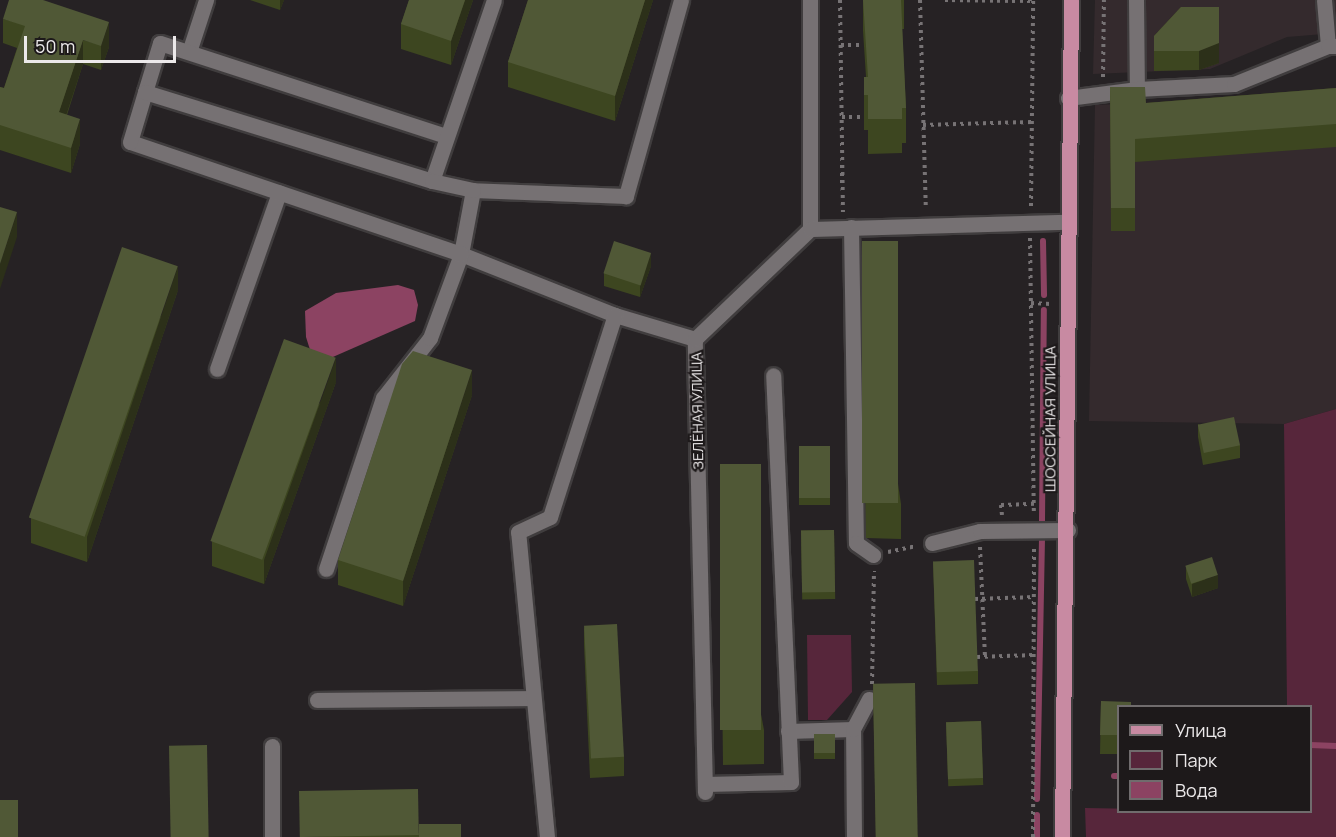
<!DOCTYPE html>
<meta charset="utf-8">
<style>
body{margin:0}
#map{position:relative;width:1336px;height:837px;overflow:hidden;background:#262224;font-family:Manrope,sans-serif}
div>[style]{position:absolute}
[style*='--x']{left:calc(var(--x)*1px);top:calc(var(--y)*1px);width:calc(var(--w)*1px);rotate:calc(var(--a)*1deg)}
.built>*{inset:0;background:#342a2d}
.green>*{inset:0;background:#57263b}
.water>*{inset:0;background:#8c4362}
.stream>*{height:6px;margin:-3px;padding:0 3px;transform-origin:3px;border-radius:3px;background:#8c4362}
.path>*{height:4px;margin-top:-2px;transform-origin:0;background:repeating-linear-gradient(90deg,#777375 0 3px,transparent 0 7.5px)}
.roads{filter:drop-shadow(2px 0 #403d3e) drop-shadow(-2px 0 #403d3e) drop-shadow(0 2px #403d3e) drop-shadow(0 -2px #403d3e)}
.minor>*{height:15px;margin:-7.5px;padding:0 7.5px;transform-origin:7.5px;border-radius:7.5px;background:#767173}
.major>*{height:15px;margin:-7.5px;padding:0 7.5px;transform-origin:7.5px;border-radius:7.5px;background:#c88aa2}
.wall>*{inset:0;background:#3d4620;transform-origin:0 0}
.shaded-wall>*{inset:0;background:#2c3019}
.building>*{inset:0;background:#505836;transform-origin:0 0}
span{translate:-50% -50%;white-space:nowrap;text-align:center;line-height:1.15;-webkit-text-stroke:4.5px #1d191a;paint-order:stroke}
.street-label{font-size:15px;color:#ece9ea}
.legend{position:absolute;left:1117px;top:705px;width:195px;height:108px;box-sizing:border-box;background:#1d191a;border:2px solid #706c6d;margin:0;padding:8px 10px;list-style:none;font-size:18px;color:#ece9ea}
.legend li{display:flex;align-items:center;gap:12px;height:30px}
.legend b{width:30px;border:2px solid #706c6d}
.scale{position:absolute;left:24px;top:36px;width:152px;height:27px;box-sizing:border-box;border:3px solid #ece9ea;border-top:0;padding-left:8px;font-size:18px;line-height:21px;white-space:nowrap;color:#ece9ea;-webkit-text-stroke:4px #1d191a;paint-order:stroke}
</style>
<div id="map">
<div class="built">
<i style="clip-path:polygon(1095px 0,1336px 0,1336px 33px,1287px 37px,1210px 69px,1093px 74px)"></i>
<i style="clip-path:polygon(1323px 95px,1336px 97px,1336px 409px,1284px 424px,1089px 421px,1095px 105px)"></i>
</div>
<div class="green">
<i style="clip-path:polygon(1336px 409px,1336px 837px,1086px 837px,1085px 808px,1310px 812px,1310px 706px,1287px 706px,1284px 424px)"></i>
<i style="clip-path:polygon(807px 635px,851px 635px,852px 692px,827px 720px,808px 720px)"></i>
</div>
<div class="water">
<i style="clip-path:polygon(398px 285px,414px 290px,418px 305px,415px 321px,326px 360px,312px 356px,306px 337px,305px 311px,336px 293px)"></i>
</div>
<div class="stream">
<i style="--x:1043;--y:241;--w:54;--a:88.9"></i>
<i style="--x:1042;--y:521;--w:211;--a:-89.5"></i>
<i style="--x:1310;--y:745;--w:26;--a:2"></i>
<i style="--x:1114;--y:776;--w:4;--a:0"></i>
<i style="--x:1037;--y:799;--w:263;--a:-88.9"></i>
<i style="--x:1037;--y:815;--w:22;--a:90"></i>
</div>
<div class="path">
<i style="--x:840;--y:0;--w:212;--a:89.2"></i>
<i style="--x:920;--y:0;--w:209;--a:88.4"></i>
<i style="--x:945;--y:0;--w:88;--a:0.7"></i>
<i style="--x:841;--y:45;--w:22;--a:0"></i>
<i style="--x:1103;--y:77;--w:77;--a:-89.3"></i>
<i style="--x:842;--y:117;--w:22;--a:0"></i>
<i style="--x:923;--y:125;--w:109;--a:-1.6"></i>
<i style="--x:842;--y:165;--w:18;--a:90"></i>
<i style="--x:1031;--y:206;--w:206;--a:-89.4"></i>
<i style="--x:1030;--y:238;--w:277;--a:89.2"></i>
<i style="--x:1031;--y:303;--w:20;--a:3"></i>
<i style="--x:1002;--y:515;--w:10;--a:-96"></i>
<i style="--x:1001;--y:505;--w:33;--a:-2"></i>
<i style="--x:980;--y:547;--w:110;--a:87.4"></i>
<i style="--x:888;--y:552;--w:29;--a:-12"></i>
<i style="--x:975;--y:599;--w:59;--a:-1.9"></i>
<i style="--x:977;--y:657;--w:56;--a:-2"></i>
<i style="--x:872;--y:684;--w:113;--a:-89"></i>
<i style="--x:1033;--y:837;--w:290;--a:-89.8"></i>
</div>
<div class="roads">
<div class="minor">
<i style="--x:681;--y:0;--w:204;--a:105.7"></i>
<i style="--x:626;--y:196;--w:153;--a:-177.8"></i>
<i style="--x:473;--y:190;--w:65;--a:100.6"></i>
<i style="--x:461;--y:254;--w:166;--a:21.6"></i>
<i style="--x:615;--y:315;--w:84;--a:16.7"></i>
<i style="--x:810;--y:0;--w:229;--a:90"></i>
<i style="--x:1136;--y:0;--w:89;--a:89.4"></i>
<i style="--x:1324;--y:0;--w:46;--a:85"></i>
<i style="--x:189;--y:52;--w:55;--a:-71.9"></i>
<i style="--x:145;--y:92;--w:51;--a:-73"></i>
<i style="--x:160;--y:43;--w:301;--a:18"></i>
<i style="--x:1068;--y:98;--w:70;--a:-7.4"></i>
<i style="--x:1137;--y:89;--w:97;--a:-3"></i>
<i style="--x:1234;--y:84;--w:101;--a:-22"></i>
<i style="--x:1328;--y:46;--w:8;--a:0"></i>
<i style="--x:432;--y:181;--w:191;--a:-71.1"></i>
<i style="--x:851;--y:227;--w:316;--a:89.1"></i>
<i style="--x:856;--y:543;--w:21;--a:35"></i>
<i style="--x:217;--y:369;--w:187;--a:-70.6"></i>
<i style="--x:932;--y:543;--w:49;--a:-14"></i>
<i style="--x:980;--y:531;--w:88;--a:-0.7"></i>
<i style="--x:326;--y:569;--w:180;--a:-71.6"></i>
<i style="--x:383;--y:398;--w:76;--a:-51.9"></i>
<i style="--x:430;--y:338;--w:90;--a:-69.7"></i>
<i style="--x:461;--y:254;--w:349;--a:-161.3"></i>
<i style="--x:130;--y:142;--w:52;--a:-73.3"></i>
<i style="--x:145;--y:92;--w:300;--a:17.2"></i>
<i style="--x:432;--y:181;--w:42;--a:12.4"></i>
<i style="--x:317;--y:700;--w:216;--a:-0.5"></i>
<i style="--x:788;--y:731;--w:65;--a:-1.8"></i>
<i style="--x:272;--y:746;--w:91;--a:90"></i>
<i style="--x:705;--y:784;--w:86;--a:-1.3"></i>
<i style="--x:791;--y:782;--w:407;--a:-92.5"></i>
<i style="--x:705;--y:792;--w:453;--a:-91.3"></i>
<i style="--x:695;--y:339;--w:159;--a:-43.7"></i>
<i style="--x:810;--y:229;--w:258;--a:-1.6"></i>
<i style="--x:547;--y:837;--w:306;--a:-95.4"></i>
<i style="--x:518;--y:532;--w:35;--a:-25"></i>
<i style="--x:550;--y:517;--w:212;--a:-72.2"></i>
<i style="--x:854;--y:837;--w:108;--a:-90.5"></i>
<i style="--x:853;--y:729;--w:34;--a:-62"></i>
</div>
<div class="major">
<i style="--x:1062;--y:837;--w:837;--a:-89.38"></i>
</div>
</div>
<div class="wall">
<i style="clip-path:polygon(250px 0,284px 0,280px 10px)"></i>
<i style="clip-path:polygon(409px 0,473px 0,451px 65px,401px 49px,401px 24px)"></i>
<i style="clip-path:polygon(528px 0,653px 0,615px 121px,508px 87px,508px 62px)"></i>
<i style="clip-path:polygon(863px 0,904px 0,904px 29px,902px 29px,906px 108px,906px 143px,902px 143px,902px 153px,868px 154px,868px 130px,864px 130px,864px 77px,866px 77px,863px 31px)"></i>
<i style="clip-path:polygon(1181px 7px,1219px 63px,1199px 70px,1154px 71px,1154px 36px)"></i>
<i style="clip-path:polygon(3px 19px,109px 47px,101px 70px,83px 64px,67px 115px,80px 144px,71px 173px,0 150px,0 87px,4px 88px,17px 48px,3px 43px)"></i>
<i style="clip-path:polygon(1110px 87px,1146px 103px,1336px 88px,1336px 147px,1135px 162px,1135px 231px,1111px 231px)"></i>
<i style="clip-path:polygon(862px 241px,901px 504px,901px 539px,866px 538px)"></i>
<i style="clip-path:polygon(651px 266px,640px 297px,604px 286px,604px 273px)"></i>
<i style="clip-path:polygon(178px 290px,87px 562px,31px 543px,31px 518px)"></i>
<i style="clip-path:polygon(336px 382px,264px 584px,212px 566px,212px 542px)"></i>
<i style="clip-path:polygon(472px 395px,403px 606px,338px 585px,338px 560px)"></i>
<i style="clip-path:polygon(1198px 424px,1240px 445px,1240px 458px,1203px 465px,1198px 437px)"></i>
<i style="left:799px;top:446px;width:31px;height:59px"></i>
<i style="clip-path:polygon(720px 498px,764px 730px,764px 764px,723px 765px)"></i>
<i style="left:834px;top:530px;width:69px;height:33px;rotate:89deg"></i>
<i style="clip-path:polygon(933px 561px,978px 671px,978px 684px,937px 685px)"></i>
<i style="clip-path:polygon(1186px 566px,1218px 588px,1192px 597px,1186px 579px)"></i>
<i style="clip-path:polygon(584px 626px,624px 757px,624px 776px,590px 778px,584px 645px)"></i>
<i style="clip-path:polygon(873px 684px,918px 837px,876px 837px)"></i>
<i style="clip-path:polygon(1101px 701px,1119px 706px,1119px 754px,1100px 754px)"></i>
<i style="left:981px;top:721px;width:64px;height:35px;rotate:88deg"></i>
<i style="left:814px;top:734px;width:21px;height:25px"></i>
<i style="clip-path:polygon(419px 833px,461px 837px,299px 837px)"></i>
</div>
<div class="shaded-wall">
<i style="clip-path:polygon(280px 0,284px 0,280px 10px)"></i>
<i style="clip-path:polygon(465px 0,473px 0,451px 65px,451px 41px)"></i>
<i style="clip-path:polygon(645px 0,653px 0,615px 121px,615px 96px)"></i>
<i style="clip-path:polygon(1219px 7px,1219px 63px,1199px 70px,1199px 51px)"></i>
<i style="clip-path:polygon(109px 22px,109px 47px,101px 70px,101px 46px)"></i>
<i style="clip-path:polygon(83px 40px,83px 64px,59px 137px,59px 112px)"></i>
<i style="clip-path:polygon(80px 119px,80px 144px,71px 173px,71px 148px)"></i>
<i style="clip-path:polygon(17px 212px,17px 237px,0 289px,0 264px)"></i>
<i style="clip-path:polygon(651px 253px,651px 266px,640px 297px,640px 284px)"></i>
<i style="clip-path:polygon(178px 266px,178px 290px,87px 562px,87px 537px)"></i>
<i style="clip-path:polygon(336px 358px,336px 382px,264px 584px,264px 560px)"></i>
<i style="clip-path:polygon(472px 370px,472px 395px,403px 606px,403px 581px)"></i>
<i style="clip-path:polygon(1218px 575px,1218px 588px,1192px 597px,1192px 584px)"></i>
</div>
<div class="building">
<i style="clip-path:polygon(9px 0,43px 0,109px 22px,101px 46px,83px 40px,59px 112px,80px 119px,71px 148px,0 125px,0 87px,4px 88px,25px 26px,3px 19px)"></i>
<i style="clip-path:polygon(409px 0,465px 0,451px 41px,401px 24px)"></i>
<i style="clip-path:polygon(528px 0,645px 0,615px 96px,508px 62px)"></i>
<i style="clip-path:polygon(863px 0,901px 0,906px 108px,902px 108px,902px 119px,868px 119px,868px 95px,864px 95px,864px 77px,868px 77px)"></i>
<i style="clip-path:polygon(1181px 7px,1219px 7px,1219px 43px,1199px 51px,1154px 51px,1154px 36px)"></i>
<i style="clip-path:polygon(1110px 87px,1145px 87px,1146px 103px,1336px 88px,1336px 124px,1135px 139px,1135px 208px,1111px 208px)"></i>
<i style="clip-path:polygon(0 207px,17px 212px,0 264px)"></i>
<i style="left:614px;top:241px;width:39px;height:34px;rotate:18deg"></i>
<i style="left:862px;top:241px;width:36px;height:262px"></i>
<i style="left:122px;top:247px;width:59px;height:286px;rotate:19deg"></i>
<i style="left:284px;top:339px;width:55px;height:215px;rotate:20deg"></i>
<i style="clip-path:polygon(413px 351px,472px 370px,403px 581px,338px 560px,402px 364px)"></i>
<i style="left:1234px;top:417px;width:29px;height:37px;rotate:78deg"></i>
<i style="left:799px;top:446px;width:31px;height:52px"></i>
<i style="left:720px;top:464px;width:41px;height:266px"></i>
<i style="left:834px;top:530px;width:62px;height:33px;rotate:89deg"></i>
<i style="left:1212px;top:557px;width:19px;height:28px;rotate:72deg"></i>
<i style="left:974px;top:560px;width:111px;height:41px;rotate:88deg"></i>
<i style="left:617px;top:624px;width:133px;height:33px;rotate:87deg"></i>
<i style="left:915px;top:683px;width:154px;height:42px;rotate:89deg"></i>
<i style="clip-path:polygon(1101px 701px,1131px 702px,1131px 706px,1119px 706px,1119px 735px,1100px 735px)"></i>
<i style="left:981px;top:721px;width:57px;height:35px;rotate:88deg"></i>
<i style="left:814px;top:734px;width:21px;height:19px"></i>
<i style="left:207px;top:745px;width:92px;height:38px;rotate:89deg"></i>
<i style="left:418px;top:789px;width:46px;height:119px;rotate:89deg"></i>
<i style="left:0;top:800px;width:18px;height:37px"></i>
<i style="left:461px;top:824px;width:13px;height:42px;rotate:90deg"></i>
</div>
<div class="street-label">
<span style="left:697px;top:411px;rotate:-91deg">ЗЕЛЁНАЯ УЛИЦА</span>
<span style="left:1050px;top:419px;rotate:-90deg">ШОССЕЙНАЯ УЛИЦА</span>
</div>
<ul class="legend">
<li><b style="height:8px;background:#c88aa2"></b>Улица</li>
<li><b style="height:16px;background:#57263b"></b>Парк</li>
<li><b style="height:16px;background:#8c4362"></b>Вода</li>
</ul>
<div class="scale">50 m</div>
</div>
